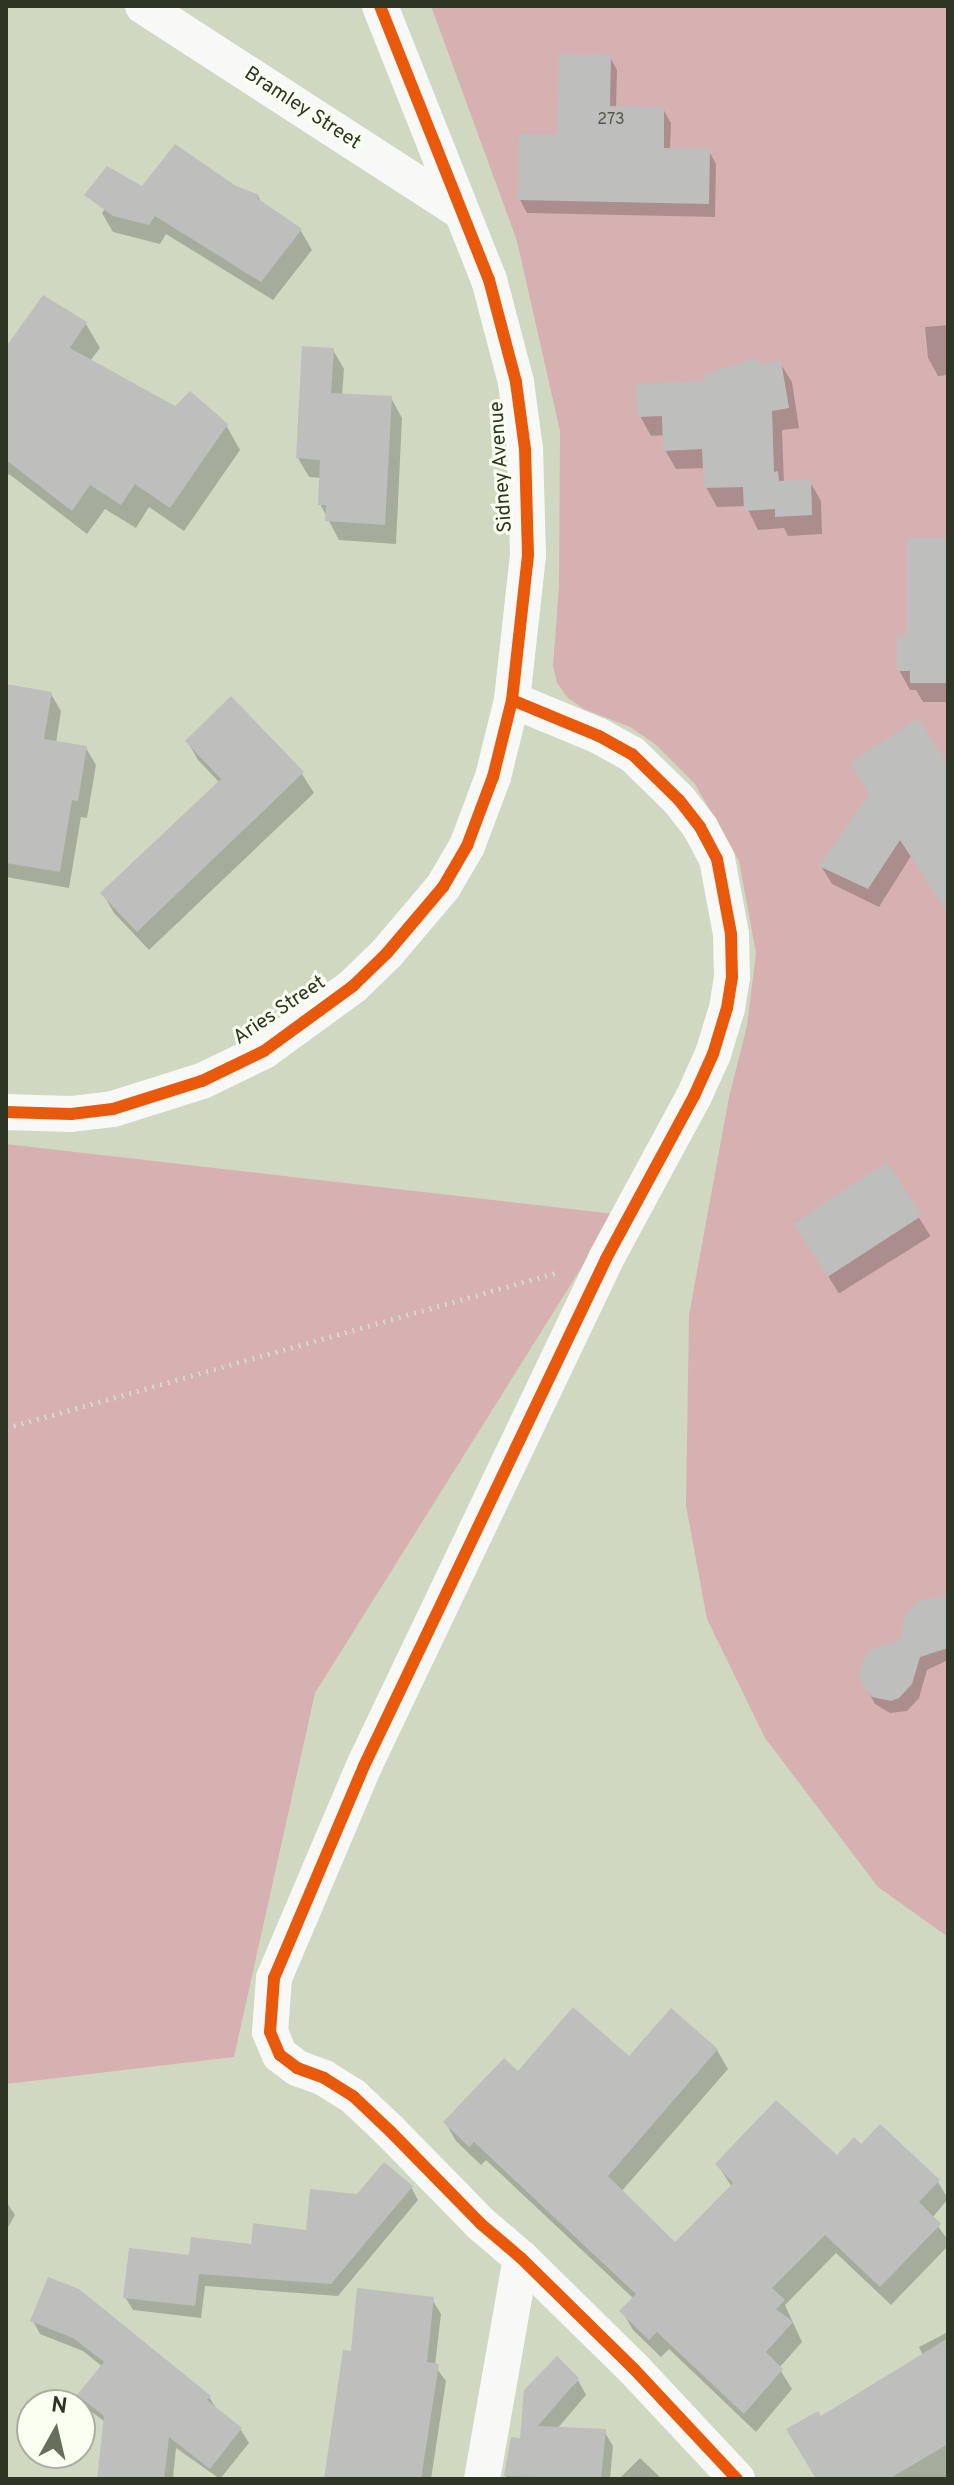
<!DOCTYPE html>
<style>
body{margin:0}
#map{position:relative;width:954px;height:2485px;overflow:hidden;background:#d0d8c2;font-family:Overpass,sans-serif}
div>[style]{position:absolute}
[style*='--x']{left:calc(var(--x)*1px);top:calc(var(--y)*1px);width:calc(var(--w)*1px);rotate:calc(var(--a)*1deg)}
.green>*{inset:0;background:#d7b1b1}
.shadow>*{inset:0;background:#0003;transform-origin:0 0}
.building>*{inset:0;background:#bebebc;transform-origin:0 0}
.path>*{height:5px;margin-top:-2.5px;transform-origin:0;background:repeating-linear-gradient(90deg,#d4d7d0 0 2px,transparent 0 8px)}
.street>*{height:36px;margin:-18px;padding:0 18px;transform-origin:18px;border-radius:18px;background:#f8f9f6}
.cycleway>*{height:12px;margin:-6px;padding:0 6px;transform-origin:6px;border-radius:6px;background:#e8590c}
span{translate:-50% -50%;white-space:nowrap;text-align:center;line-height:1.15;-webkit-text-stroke:6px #fafff2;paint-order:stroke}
.number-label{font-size:16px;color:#53574a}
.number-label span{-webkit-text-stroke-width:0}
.street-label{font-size:20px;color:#2f3524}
.frame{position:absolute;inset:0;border:8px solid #2f3524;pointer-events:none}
.north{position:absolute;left:16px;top:2389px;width:80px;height:80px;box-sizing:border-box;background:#fafff2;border:2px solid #a9aea0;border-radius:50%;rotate:8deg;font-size:22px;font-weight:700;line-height:32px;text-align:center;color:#2f3524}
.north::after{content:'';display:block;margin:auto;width:28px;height:36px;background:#676e5b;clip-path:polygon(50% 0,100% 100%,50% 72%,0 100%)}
</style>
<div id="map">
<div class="green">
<i style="clip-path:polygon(431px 6px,948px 6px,948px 1937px,878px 1887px,765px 1738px,707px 1619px,686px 1506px,689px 1315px,729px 1097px,747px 1026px,756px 953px,739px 861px,695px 784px,655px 744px,630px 727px,584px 709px,568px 698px,557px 683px,553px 666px,559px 586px,560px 431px,517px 241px)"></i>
<i style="clip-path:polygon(6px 1144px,615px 1214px,315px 1693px,234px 2057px,6px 2084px)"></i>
</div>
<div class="shadow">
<i style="clip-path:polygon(610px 57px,617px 70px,616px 109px,663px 109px,671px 123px,670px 150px,709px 151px,716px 164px,715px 217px,527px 213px,520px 200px)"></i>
<i style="clip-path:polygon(126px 179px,143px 188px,235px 187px,258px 196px,263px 205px,301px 231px,312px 250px,273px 300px,166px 234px,160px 244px,113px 232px,102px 213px)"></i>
<i style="clip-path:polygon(86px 324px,100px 348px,90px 361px,175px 408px,226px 425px,240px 450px,184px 531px,149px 507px,136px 528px,105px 509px,87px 534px,9px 474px,6px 477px,6px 350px)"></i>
<i style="clip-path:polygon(948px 325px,948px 375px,938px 376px,928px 358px,925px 327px)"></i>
<i style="clip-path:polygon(333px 350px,344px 369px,342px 396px,391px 398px,402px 418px,396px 544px,339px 540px,320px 504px,321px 478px,309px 477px,298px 458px)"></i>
<i style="clip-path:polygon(780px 363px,792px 382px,799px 428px,782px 430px,784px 483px,810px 482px,821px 501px,822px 534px,788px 536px,784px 528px,758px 530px,746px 506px,717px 507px,706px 487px,705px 468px,676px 469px,665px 450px,665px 435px,651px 436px,640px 416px,706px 383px)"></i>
<i style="clip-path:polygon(948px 540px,948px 702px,923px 702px,916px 690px,910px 690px,899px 670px)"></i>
<i style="clip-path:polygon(6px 686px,51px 694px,61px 711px,56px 743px,86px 748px,96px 765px,87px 818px,81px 817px,69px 888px,6px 877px)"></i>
<i style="clip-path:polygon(231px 699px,302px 774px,314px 793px,149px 950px,114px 913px,103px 894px,220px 783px,198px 760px,187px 741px)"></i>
<i style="clip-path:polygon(948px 768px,948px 909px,911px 856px,879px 907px,832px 884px,821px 866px)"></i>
<i style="left:886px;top:1165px;width:84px;height:108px;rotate:58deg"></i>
<i style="clip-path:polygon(948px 1587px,948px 1660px,927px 1670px,919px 1698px,907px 1711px,890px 1713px,875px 1704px,867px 1689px,903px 1640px,945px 1598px)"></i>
<i style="clip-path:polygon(717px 2050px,728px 2069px,621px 2192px,675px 2245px,732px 2187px,717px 2164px,837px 2158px,861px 2147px,938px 2182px,948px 2199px,932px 2218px,948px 2240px,948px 2246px,891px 2305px,836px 2253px,785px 2305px,802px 2342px,779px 2368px,792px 2389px,756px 2432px,669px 2349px,661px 2357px,633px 2330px,622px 2311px,634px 2299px,486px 2160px,481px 2165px,456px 2141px,445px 2122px,518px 2074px)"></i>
<i style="clip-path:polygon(411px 2187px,418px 2200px,338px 2296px,205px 2286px,201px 2318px,133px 2310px,125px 2297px,190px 2257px,307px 2232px,358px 2196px)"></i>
<i style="clip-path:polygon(6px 2201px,15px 2215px,6px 2231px)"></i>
<i style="clip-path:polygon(49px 2279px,209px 2397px,218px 2411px,241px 2430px,249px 2443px,220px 2479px,176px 2448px,173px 2479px,99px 2479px,105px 2422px,87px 2408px,80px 2395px,103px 2367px,83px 2351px,40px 2334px,33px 2321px)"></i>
<i style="clip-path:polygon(432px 2299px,441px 2314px,435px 2366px,446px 2381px,431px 2479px,326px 2479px,352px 2353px)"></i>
<i style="clip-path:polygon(948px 2332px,948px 2479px,818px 2479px,820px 2419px,923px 2356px,919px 2347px)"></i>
<i style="clip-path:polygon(578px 2380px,586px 2395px,557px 2429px,604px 2431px,613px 2446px,610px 2479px,506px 2479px,512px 2439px,521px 2440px)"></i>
<i style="clip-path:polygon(640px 2458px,662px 2479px,619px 2479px)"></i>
</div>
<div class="building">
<i style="clip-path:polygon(559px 54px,611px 55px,610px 106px,664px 107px,664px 148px,710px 149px,709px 204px,518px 200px,519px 134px,557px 134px)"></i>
<i style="clip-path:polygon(175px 144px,236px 186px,259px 195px,257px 198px,302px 229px,261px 282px,155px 216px,149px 225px,113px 216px,84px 195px,107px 166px,142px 186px)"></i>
<i style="clip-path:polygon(43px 295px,87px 322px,70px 348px,175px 406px,190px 391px,228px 424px,170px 508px,135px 484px,121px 505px,90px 485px,72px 511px,6px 460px,6px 347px)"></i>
<i style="clip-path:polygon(302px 346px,334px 348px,331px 393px,392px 396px,385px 525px,325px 521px,326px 505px,318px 505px,320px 460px,296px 458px)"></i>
<i style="clip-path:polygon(757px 358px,759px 364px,781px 361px,789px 408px,772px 411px,774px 472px,778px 471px,779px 481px,811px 479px,812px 515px,775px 517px,775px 509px,744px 511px,743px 487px,704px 488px,702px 449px,663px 451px,662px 416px,638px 417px,636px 384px,704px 381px,704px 374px)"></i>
<i style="clip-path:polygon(907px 538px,948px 538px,948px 683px,910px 683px,910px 671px,897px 671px,897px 635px,907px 635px)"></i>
<i style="clip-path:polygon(6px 684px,52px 692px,44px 739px,87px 746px,78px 801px,72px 800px,60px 872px,6px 863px)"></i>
<i style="clip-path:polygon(231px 696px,304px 772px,137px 932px,100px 893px,221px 779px,185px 741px)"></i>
<i style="clip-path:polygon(918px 718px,948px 764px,948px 914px,900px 840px,868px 889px,819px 866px,869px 793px,850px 763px)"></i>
<i style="left:887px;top:1162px;width:64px;height:112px;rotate:57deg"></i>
<i style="clip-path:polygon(948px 1595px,948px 1648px,920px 1657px,912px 1684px,899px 1698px,891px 1701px,872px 1697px,861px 1682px,859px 1673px,865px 1655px,872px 1649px,901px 1639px,904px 1616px,916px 1601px)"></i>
<i style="clip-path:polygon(573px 2007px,629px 2056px,671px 2008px,718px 2049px,608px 2176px,675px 2242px,733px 2183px,715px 2164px,776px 2100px,837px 2155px,854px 2137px,861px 2144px,880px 2124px,940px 2180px,919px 2202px,941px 2224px,880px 2287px,825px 2235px,772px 2288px,785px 2300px,776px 2309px,793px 2322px,766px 2352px,783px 2369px,744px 2414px,657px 2332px,649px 2340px,619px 2311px,636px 2294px,474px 2142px,469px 2147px,443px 2122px,504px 2058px,518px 2071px)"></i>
<i style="clip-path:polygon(384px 2162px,413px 2186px,331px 2284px,199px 2274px,195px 2306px,123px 2298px,129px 2248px,189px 2255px,191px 2237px,251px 2244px,253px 2223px,306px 2230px,310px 2189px,357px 2194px)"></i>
<i style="clip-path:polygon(48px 2277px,79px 2289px,211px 2396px,207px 2400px,242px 2428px,210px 2469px,169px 2437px,164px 2479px,97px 2479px,104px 2416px,77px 2395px,104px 2362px,73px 2338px,30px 2321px)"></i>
<i style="clip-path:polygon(357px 2288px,434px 2297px,427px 2362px,439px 2364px,421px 2479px,324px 2479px,343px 2350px,351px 2351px)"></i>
<i style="clip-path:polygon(948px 2338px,948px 2444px,889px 2479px,816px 2479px,786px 2429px,818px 2411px,821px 2416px)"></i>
<i style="clip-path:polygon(557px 2356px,579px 2378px,538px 2426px,606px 2429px,601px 2479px,504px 2476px,511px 2437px,520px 2438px,524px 2390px)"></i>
</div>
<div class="path">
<i style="--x:6;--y:1428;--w:575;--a:-15.75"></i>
</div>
<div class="street">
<i style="--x:143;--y:6;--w:379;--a:32.9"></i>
<i style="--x:512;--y:700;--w:94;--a:22.5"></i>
<i style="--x:599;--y:736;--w:38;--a:29"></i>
<i style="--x:632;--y:754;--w:66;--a:44.4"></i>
<i style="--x:679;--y:800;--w:34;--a:52"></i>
<i style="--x:700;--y:827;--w:36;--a:62"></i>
<i style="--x:717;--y:859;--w:76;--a:79.4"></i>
<i style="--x:731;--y:934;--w:43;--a:88.7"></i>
<i style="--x:732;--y:977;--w:31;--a:99"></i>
<i style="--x:727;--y:1008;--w:48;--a:106.9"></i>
<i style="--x:713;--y:1054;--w:46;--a:114.3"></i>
<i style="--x:694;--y:1096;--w:185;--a:118.4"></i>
<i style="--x:606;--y:1259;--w:562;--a:115.52"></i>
<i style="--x:364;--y:1766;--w:230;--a:113"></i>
<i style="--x:274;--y:1978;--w:54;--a:94.2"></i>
<i style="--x:270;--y:2032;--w:25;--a:67"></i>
<i style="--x:280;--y:2055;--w:21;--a:37"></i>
<i style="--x:297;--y:2068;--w:29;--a:20"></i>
<i style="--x:324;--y:2078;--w:34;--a:32"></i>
<i style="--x:353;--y:2096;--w:51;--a:43.4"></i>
<i style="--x:390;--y:2131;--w:130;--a:45.6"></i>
<i style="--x:481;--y:2224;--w:52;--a:40.4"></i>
<i style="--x:521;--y:2258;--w:158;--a:44.5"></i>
<i style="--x:634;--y:2369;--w:151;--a:46.9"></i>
<i style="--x:6;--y:1112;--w:65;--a:1.8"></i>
<i style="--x:71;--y:1114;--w:42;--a:-6.8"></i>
<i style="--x:113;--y:1109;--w:93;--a:-17.5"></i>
<i style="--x:202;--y:1081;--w:69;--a:-25.8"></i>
<i style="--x:264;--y:1051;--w:110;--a:-36.1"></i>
<i style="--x:353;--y:986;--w:47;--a:-44.1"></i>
<i style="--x:387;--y:953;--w:87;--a:-49.7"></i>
<i style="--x:443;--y:887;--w:48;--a:-59.7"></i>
<i style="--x:467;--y:846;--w:74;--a:-69.4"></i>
<i style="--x:493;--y:777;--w:79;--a:-76.1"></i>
<i style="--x:512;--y:700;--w:146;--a:-83.7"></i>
<i style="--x:528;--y:555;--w:106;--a:-91.6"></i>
<i style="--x:525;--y:449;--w:68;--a:-97.7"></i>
<i style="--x:516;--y:382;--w:106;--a:-104.8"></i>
<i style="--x:489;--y:280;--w:295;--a:-111.7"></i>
<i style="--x:482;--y:2479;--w:224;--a:-80"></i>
</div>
<div class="cycleway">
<i style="--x:512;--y:700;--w:94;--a:22.5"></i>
<i style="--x:599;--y:736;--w:38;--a:29"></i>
<i style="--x:632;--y:754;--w:66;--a:44.4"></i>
<i style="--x:679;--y:800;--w:34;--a:52"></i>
<i style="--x:700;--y:827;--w:36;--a:62"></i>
<i style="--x:717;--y:859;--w:76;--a:79.4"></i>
<i style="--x:731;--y:934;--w:43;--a:88.7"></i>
<i style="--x:732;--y:977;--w:31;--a:99"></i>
<i style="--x:727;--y:1008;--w:48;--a:106.9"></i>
<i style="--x:713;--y:1054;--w:46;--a:114.3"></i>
<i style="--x:694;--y:1096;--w:185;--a:118.4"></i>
<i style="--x:606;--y:1259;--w:562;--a:115.52"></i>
<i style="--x:364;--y:1766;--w:230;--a:113"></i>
<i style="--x:274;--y:1978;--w:54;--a:94.2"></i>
<i style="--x:270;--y:2032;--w:25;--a:67"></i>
<i style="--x:280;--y:2055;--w:21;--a:37"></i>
<i style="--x:297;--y:2068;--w:29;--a:20"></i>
<i style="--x:324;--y:2078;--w:34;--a:32"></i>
<i style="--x:353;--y:2096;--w:51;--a:43.4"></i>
<i style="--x:390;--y:2131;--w:130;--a:45.6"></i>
<i style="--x:481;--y:2224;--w:52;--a:40.4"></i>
<i style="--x:521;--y:2258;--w:158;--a:44.5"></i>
<i style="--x:634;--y:2369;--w:151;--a:46.9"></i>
<i style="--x:6;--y:1112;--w:65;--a:1.8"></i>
<i style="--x:71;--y:1114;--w:42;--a:-6.8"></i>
<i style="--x:113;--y:1109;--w:93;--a:-17.5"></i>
<i style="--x:202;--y:1081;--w:69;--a:-25.8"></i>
<i style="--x:264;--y:1051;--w:110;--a:-36.1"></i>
<i style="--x:353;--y:986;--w:47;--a:-44.1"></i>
<i style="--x:387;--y:953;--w:87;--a:-49.7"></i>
<i style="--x:443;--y:887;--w:48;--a:-59.7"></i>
<i style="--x:467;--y:846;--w:74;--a:-69.4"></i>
<i style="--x:493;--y:777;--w:79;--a:-76.1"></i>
<i style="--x:512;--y:700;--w:146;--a:-83.7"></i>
<i style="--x:528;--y:555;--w:106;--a:-91.6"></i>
<i style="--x:525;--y:449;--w:68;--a:-97.7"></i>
<i style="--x:516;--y:382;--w:106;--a:-104.8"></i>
<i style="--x:489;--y:280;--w:295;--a:-111.7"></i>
</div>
<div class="number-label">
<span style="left:611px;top:120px">273</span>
</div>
<div class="street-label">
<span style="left:302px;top:109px;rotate:33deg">Bramley Street</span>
<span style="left:502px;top:467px;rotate:-94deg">Sidney Avenue</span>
<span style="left:280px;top:1011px;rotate:-34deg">Aries Street</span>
</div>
<div class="frame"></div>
<div class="north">N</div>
</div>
